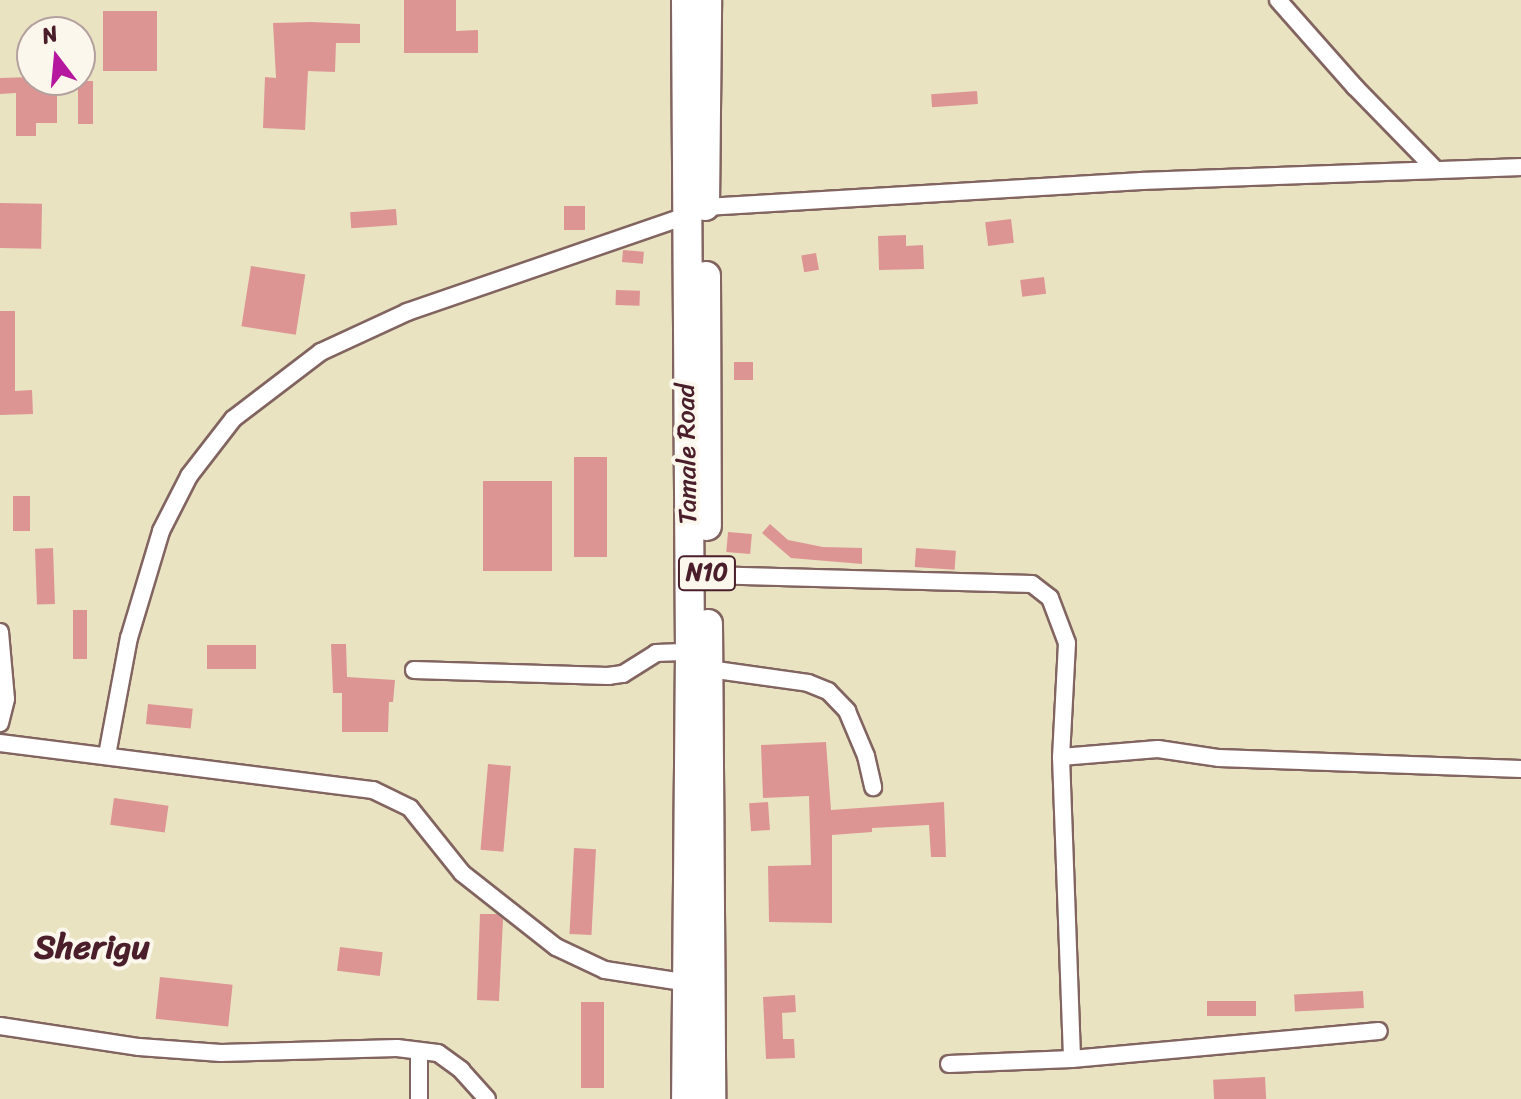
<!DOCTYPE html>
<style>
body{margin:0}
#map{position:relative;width:1521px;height:1099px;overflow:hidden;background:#e9e3c2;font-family:Sriracha,sans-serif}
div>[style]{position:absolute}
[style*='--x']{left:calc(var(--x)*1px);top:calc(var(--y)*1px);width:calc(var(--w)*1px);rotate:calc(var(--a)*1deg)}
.building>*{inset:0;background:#dd9594;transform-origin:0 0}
.roads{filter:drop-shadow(2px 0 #826460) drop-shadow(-2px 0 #826460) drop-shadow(0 2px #826460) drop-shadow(0 -2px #826460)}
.street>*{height:16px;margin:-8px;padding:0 8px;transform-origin:8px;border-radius:8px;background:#fff}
.highway>*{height:28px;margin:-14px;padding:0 14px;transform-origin:14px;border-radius:14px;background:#fff}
span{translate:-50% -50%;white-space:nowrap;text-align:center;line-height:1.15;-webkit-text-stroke:8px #fbf7ec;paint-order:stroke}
.shield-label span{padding:2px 6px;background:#fbf7ec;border:2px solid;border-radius:6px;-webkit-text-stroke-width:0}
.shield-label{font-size:24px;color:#4a1f2b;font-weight:700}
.street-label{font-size:26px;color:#4a1f2b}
.district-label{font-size:34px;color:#4a1f2b;font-weight:700}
.north{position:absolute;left:16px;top:16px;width:80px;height:80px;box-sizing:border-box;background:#fbf7ec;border:2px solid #b4a19f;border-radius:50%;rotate:344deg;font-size:22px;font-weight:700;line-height:32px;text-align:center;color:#4a1f2b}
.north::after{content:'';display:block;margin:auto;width:28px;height:36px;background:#b5179e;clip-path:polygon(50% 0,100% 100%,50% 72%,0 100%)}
</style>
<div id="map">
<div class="building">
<i style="clip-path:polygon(404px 0,456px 0,456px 31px,478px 30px,478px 53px,404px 53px)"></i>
<i style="left:103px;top:11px;width:54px;height:60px"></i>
<i style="clip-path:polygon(311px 22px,360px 24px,360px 43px,336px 43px,335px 72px,308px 71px,305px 130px,263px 128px,265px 77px,276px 78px,273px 23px)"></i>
<i style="clip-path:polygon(32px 77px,35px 82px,57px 82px,57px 123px,36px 123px,36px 136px,16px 136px,16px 93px,0 94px,0 78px)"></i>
<i style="left:93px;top:81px;width:43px;height:15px;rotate:90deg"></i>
<i style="left:977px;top:91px;width:13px;height:46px;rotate:86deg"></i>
<i style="left:0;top:203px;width:42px;height:45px;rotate:1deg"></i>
<i style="left:564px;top:206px;width:21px;height:24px"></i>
<i style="left:396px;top:209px;width:16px;height:46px;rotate:86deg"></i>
<i style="left:1011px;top:219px;width:24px;height:26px;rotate:83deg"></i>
<i style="clip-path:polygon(906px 235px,906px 246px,923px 245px,924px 269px,879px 270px,878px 236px)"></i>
<i style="left:623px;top:250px;width:21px;height:12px;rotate:5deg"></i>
<i style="left:816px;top:253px;width:17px;height:15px;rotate:80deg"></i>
<i style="left:251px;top:266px;width:55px;height:61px;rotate:9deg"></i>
<i style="left:1044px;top:277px;width:17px;height:24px;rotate:83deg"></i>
<i style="left:616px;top:290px;width:24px;height:15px;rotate:2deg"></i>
<i style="clip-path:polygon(0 311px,15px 311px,15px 391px,32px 390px,33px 414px,0 415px)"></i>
<i style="left:734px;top:362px;width:19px;height:18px"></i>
<i style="left:574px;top:457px;width:33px;height:100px"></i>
<i style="left:483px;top:481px;width:69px;height:90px"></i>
<i style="left:13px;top:496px;width:17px;height:35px"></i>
<i style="clip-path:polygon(770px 524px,788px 540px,823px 547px,862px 548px,862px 564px,791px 558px,762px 533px)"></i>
<i style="left:728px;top:532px;width:24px;height:20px;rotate:5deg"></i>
<i style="left:53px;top:548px;width:56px;height:18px;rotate:88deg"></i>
<i style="left:916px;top:548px;width:40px;height:19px;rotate:4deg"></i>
<i style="left:73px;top:610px;width:14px;height:49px"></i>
<i style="clip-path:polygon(331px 644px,346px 644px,347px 677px,395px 680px,393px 702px,389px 702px,388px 732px,342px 732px,342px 693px,333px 693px)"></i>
<i style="left:256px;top:645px;width:24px;height:49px;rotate:90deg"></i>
<i style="left:148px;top:704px;width:45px;height:20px;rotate:6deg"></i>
<i style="clip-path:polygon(826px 742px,831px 810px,944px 802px,946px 857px,931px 857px,929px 825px,872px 828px,872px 832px,832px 835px,832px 923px,769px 922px,768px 866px,811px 865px,809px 796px,763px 798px,761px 745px)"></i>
<i style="left:488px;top:764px;width:23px;height:86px;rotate:5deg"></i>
<i style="left:114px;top:798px;width:55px;height:27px;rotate:8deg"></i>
<i style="left:768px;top:802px;width:28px;height:19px;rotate:86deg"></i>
<i style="left:574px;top:848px;width:22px;height:86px;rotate:3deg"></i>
<i style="clip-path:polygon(480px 914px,497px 914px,503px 919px,499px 1001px,477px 1000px)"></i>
<i style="left:340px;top:947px;width:43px;height:24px;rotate:7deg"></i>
<i style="left:160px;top:977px;width:73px;height:42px;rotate:6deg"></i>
<i style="left:1363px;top:991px;width:17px;height:69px;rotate:87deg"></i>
<i style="clip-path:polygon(795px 995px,796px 1012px,782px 1013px,783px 1039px,794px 1039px,795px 1058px,766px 1059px,763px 997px)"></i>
<i style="left:1256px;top:1001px;width:15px;height:49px;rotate:90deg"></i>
<i style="left:581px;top:1002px;width:23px;height:86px"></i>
<i style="left:1265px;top:1077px;width:22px;height:52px;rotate:87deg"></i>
</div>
<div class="roads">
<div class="street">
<i style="--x:1278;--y:0;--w:116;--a:48.5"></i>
<i style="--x:1355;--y:87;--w:115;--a:45.7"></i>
<i style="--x:705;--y:207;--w:438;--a:-3.4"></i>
<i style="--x:1142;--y:181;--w:379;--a:-2.1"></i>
<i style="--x:707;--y:575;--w:325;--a:1.6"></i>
<i style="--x:1032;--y:584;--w:23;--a:38"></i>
<i style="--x:1050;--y:598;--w:48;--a:69.3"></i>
<i style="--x:1067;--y:643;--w:114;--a:93"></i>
<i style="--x:1061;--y:757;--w:302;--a:87.9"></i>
<i style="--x:0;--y:632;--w:67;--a:84.9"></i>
<i style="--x:6;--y:699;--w:25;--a:104"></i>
<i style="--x:709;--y:669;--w:100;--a:8"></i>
<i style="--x:808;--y:683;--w:22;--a:22"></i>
<i style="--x:828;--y:691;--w:28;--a:46"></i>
<i style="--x:847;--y:711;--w:49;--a:67.1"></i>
<i style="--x:866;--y:756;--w:32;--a:77"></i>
<i style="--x:414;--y:670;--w:194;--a:1.8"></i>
<i style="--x:608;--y:676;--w:15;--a:-8"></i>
<i style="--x:623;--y:674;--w:39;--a:-32"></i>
<i style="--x:656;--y:653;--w:34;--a:-2"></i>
<i style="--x:0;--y:743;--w:376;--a:7.2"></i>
<i style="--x:373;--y:790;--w:41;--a:25.9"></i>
<i style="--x:410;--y:808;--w:83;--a:51.3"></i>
<i style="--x:462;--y:873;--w:120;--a:38.2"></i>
<i style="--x:556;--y:947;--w:54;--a:25.1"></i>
<i style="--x:605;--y:970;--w:85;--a:8.8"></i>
<i style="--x:107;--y:755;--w:119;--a:-79.4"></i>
<i style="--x:129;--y:638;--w:112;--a:-73.3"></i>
<i style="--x:161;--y:531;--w:62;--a:-63"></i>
<i style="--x:189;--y:476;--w:72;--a:-52.3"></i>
<i style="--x:233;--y:419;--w:111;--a:-37.3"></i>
<i style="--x:321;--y:352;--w:95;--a:-24.9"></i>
<i style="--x:407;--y:312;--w:295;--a:-19"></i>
<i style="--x:1061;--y:757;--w:97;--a:-4.7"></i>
<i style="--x:1158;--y:749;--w:62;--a:8.4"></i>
<i style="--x:1219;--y:758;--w:302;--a:2.1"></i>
<i style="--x:0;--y:1026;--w:141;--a:8.6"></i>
<i style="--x:139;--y:1047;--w:82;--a:4.2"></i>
<i style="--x:221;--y:1053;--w:176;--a:-1.6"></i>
<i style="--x:397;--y:1048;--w:41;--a:7"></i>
<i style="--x:438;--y:1053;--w:29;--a:36"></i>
<i style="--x:461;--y:1070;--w:39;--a:48"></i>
<i style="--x:419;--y:1051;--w:48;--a:90"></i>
<i style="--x:949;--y:1064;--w:123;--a:-2.3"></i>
<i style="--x:1072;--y:1059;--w:308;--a:-5.2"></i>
</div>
<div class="highway">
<i style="--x:686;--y:0;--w:652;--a:89.65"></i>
<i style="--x:690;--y:652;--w:447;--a:90.5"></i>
<i style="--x:705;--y:206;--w:206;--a:-89.4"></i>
<i style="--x:706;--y:276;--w:250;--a:89.8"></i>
<i style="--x:708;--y:624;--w:475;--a:89.6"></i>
</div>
</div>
<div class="shield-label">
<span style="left:707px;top:573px">N10</span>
</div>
<div class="street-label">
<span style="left:687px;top:454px;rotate:-91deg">Tamale Road</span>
</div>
<div class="district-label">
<span style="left:92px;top:948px">Sherigu</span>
</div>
<div class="north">N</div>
</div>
